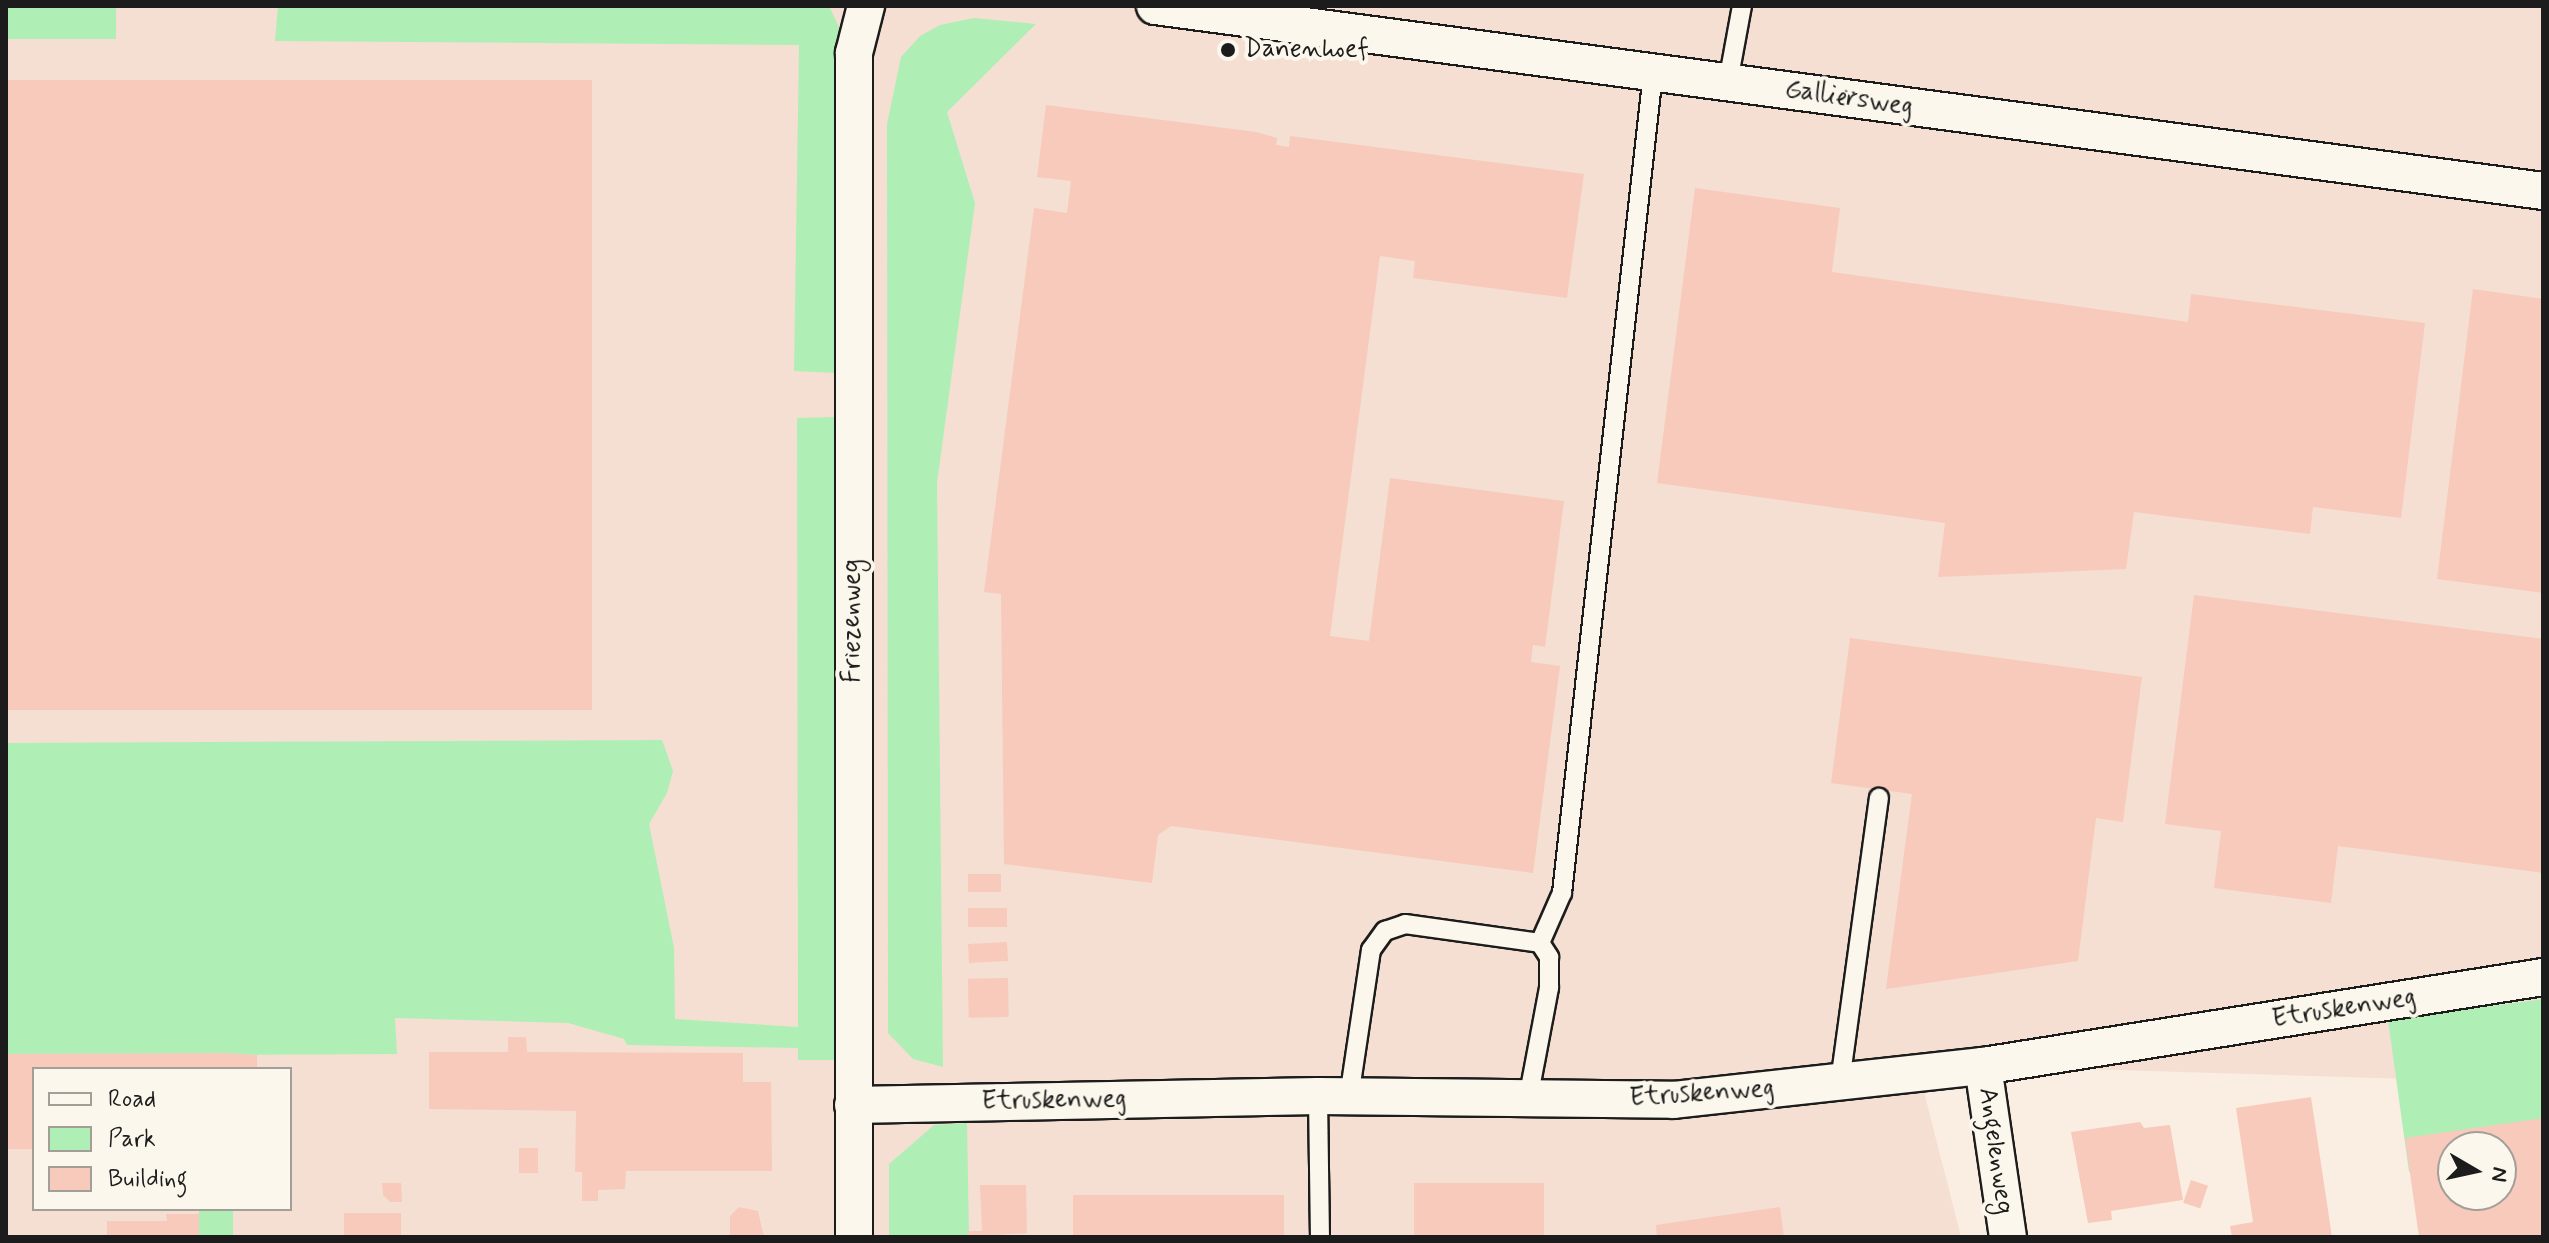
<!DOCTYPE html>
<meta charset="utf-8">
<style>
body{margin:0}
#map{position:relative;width:2549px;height:1243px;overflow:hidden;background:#faeee2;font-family:Mynerve,sans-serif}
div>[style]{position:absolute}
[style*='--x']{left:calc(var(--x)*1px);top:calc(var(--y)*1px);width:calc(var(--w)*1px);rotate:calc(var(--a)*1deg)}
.built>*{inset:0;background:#f5dfd2}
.green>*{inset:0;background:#afefb6;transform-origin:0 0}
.building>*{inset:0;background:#f7cabb;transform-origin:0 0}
.roads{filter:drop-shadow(2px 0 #1c1c1c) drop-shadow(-2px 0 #1c1c1c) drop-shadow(0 2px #1c1c1c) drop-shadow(0 -2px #1c1c1c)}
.service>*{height:18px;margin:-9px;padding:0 9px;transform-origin:9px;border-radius:9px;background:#fbf7ec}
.minor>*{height:36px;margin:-18px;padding:0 18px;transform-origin:18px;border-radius:18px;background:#fbf7ec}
.dots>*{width:22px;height:22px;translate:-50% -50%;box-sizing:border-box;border:4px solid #fbf7ec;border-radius:50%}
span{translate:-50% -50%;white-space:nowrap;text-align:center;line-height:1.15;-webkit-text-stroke:8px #fbf7ec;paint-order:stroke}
.poi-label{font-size:26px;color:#1c1c1c}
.left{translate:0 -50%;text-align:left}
.street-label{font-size:26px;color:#1c1c1c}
.frame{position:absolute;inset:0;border:8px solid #1c1c1c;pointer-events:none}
.legend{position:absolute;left:32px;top:1067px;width:260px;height:144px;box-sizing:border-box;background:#fbf7ec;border:2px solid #a29f99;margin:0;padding:10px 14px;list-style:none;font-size:24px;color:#1c1c1c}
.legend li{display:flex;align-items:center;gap:16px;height:40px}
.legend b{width:40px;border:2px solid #a29f99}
.north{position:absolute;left:2437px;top:1131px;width:80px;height:80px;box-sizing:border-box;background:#fbf7ec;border:2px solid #a29f99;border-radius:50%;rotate:99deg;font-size:22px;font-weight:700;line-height:32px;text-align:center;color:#1c1c1c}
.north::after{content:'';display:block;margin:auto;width:28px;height:36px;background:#1c1c1c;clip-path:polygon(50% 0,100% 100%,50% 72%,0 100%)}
</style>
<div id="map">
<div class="built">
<i style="clip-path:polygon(evenodd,6px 6px,2543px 6px,2543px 1083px,1917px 1064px,1961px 1237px,6px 1237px,6px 6px,34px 1069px,290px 1069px,290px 1209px,34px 1209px,34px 1069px)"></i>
</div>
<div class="green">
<i style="left:6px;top:6px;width:110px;height:33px"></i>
<i style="clip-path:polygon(278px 6px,829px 6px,839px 27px,837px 373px,794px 371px,799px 45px,275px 41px)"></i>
<i style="clip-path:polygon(974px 18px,1036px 24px,947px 112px,975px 203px,937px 483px,943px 1067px,913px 1059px,888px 1033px,887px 124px,901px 57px,920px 36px,940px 25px)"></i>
<i style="clip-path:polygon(836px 417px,836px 1060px,798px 1060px,798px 1048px,627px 1045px,624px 1039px,568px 1023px,395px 1018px,397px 1054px,6px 1056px,6px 743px,662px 740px,673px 771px,667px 793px,649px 824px,674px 948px,675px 1019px,798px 1027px,797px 418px)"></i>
<i style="clip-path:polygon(2543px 999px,2543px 1148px,2453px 1147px,2453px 1164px,2409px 1172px,2388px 1020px)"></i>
<i style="clip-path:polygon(967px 1123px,969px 1237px,889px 1237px,889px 1164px,934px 1125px)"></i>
<i style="left:199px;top:1209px;width:34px;height:28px"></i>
</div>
<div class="building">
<i style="left:592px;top:80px;width:630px;height:586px;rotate:90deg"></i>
<i style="clip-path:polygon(1046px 105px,1256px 132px,1277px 138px,1276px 145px,1289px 147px,1290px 136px,1584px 174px,1567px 298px,1413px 278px,1415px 261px,1380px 256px,1330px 636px,1369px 641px,1390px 478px,1564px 501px,1545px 647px,1533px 645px,1531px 662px,1560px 666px,1533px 873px,1171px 826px,1158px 835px,1152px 883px,1004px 864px,1001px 594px,984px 592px,1034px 208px,1067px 213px,1071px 181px,1037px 177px)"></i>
<i style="clip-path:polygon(1695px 188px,1840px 208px,1832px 272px,2188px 322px,2191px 294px,2425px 323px,2401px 518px,2313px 507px,2310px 534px,2134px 512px,2126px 569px,1938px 577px,1945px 523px,1657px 483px)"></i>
<i style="clip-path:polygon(2473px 289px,2543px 299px,2543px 593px,2437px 579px)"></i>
<i style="clip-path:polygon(2194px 595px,2543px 639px,2543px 873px,2338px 846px,2331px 903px,2214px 888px,2221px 831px,2165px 824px)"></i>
<i style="clip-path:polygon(1850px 638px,2142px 677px,2123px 822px,2096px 818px,2078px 961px,1886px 989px,1912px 794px,1831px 783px)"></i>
<i style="left:968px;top:874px;width:33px;height:18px"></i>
<i style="left:968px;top:908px;width:39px;height:19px"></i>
<i style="left:1007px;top:942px;width:19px;height:39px;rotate:87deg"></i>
<i style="left:1008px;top:978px;width:39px;height:40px;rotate:89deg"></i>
<i style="clip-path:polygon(508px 1037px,526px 1037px,527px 1052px,743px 1053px,743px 1082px,771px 1082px,772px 1171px,626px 1171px,625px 1189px,598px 1190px,598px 1201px,582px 1201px,582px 1172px,575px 1172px,576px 1111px,429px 1109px,429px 1052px,508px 1052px)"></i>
<i style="clip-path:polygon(227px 1053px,257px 1055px,257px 1069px,34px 1069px,34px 1149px,6px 1149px,6px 1054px)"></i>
<i style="clip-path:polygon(2311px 1097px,2332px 1237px,2232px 1237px,2230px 1226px,2253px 1222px,2236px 1108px)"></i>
<i style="clip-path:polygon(evenodd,2543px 1118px,2543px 1237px,2419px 1237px,2405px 1138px,2543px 1118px,2453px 1147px,2501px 1147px,2501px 1195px,2453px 1195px,2453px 1147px)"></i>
<i style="clip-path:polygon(2140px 1122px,2144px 1128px,2170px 1125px,2183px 1200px,2111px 1211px,2112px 1220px,2088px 1223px,2071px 1132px)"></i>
<i style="left:519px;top:1148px;width:19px;height:25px"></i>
<i style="left:2191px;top:1180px;width:18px;height:24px;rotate:19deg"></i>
<i style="clip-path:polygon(382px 1183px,401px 1183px,402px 1202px,390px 1202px,383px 1195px)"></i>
<i style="left:1544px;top:1183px;width:54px;height:130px;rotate:90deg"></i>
<i style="clip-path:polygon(980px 1185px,1026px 1185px,1027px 1233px,968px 1237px,968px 1231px,982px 1231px)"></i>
<i style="left:1284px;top:1195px;width:42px;height:211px;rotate:90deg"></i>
<i style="clip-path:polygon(739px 1207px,758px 1211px,764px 1237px,730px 1237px,730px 1216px)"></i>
<i style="clip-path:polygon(1780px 1207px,1784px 1237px,1657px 1237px,1656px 1225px)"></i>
<i style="left:344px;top:1213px;width:57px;height:24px"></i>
<i style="clip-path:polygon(166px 1214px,199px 1214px,199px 1237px,107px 1237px,107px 1221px,167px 1221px)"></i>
</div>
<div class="roads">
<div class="service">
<i style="--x:1728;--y:82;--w:77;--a:-79.6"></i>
<i style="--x:1540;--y:943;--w:55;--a:-66.3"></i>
<i style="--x:1562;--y:893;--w:825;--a:-83.67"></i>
<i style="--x:1840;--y:1082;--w:287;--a:-82.2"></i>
<i style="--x:1318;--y:1096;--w:141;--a:89.2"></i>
<i style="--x:1349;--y:1097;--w:149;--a:-81.5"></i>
<i style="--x:1371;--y:950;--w:24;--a:-54"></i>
<i style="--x:1385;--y:931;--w:21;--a:-19"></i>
<i style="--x:1405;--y:924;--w:136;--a:8"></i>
<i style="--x:1540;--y:943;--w:17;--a:57"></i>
<i style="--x:1549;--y:957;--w:31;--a:90"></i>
<i style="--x:1549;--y:988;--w:113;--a:100.7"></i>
</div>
<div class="minor">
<i style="--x:1155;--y:6;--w:1400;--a:7.59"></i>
<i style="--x:1983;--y:1066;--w:173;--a:81.7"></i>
<i style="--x:853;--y:1105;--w:465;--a:-1.1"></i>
<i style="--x:1318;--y:1096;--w:356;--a:0.6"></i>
<i style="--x:1674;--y:1100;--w:311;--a:-6.3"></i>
<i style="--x:1983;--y:1066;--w:567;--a:-9.03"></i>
<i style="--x:854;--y:1237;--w:1184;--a:-90"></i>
<i style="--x:854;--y:53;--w:49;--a:-75.7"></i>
</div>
</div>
<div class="dots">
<i style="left:1228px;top:50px;background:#1c1c1c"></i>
</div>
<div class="poi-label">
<span class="left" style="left:1244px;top:50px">Danenhoef</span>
</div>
<div class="street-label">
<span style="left:1849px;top:99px;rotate:8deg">Galliërsweg</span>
<span style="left:853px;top:621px;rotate:-90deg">Friezenweg</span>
<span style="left:2344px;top:1009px;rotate:-9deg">Etruskenweg</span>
<span style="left:1702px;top:1094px;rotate:-4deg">Etruskenweg</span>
<span style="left:1054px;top:1101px;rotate:-1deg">Etruskenweg</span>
<span style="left:1995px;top:1151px;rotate:82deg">Angelenweg</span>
</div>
<div class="frame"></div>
<ul class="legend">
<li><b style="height:10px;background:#fbf7ec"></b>Road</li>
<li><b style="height:22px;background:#afefb6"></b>Park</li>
<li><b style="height:22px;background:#f7cabb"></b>Building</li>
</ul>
<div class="north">N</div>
</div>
